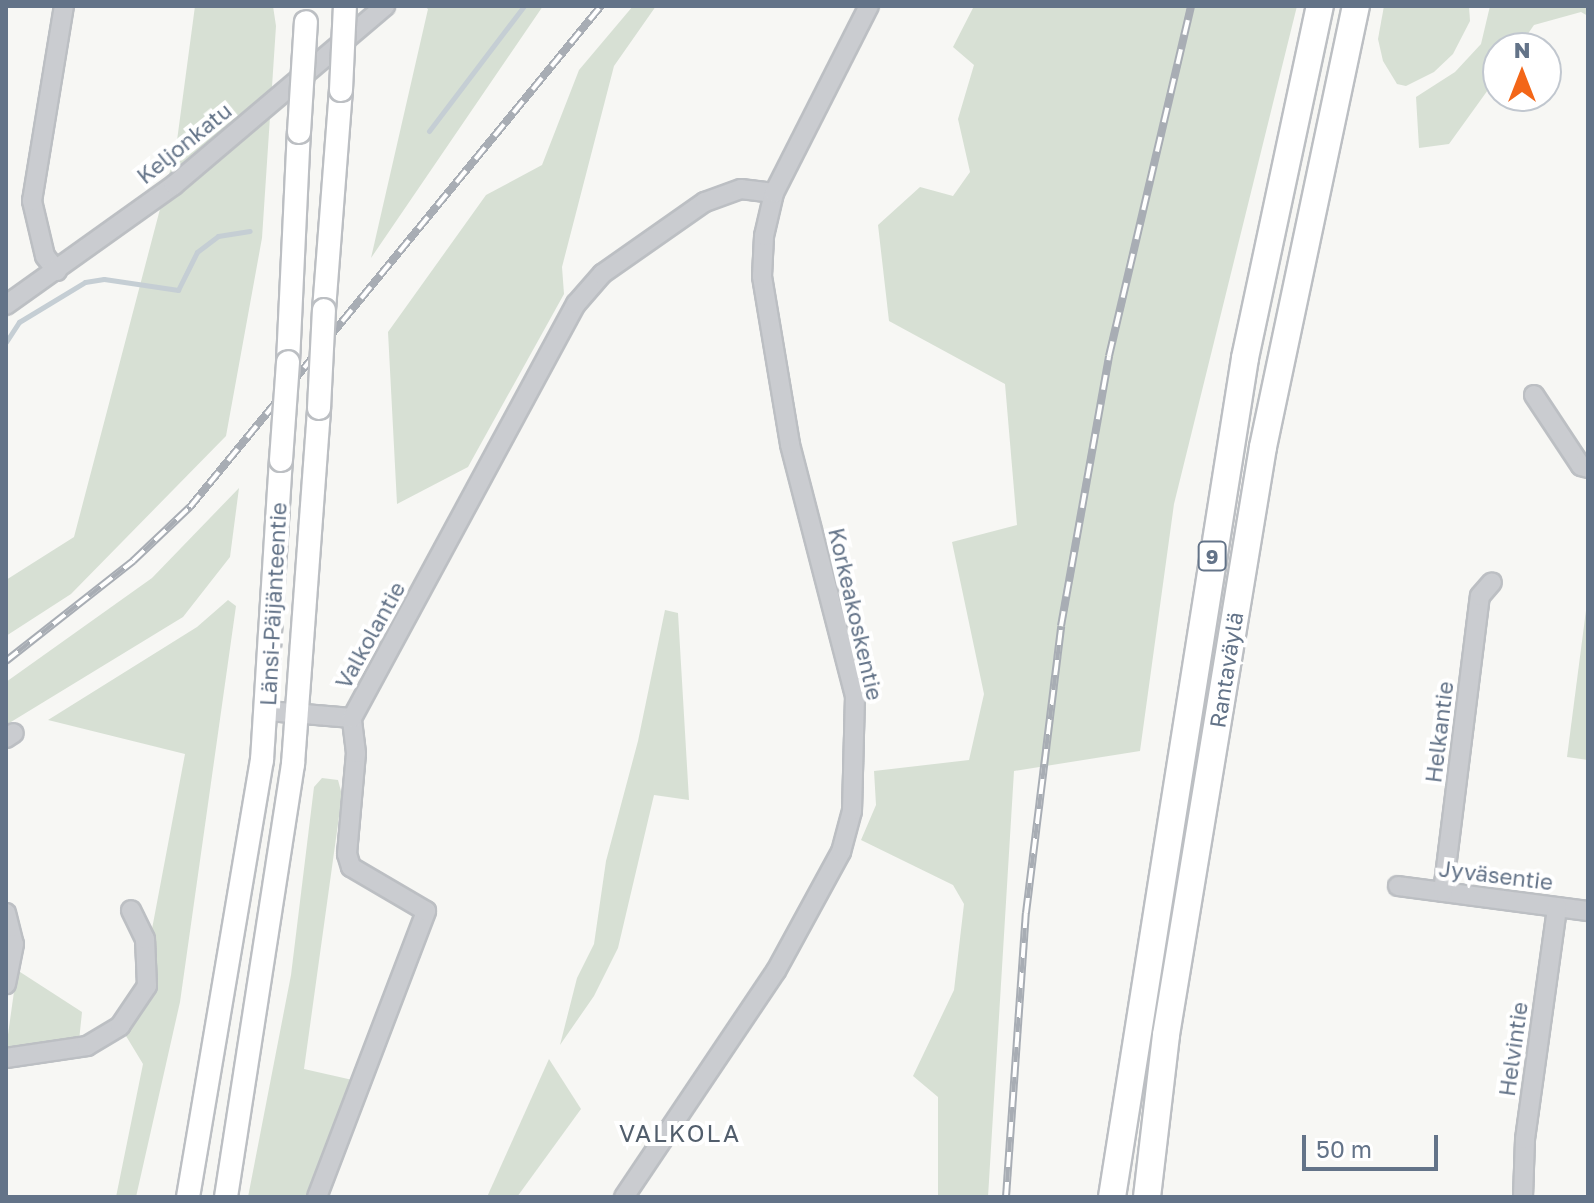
<!DOCTYPE html>
<meta charset="utf-8">
<style>
body{margin:0}
#map{position:relative;width:1594px;height:1203px;overflow:hidden;background:#f7f7f4;font-family:"Golos Text",sans-serif}
div>[style]{position:absolute}
[style*='--x']{left:calc(var(--x)*1px);top:calc(var(--y)*1px);width:calc(var(--w)*1px);rotate:calc(var(--a)*1deg)}
.green>*{inset:0;background:#d7e0d4}
.stream>*{height:5px;margin:-2.5px;padding:0 2.5px;transform-origin:2.5px;border-radius:2.5px;background:#c5ced4}
.roads{filter:drop-shadow(2px 0 #bcbfc3) drop-shadow(-2px 0 #bcbfc3) drop-shadow(0 2px #bcbfc3) drop-shadow(0 -2px #bcbfc3)}
.minor>*{height:18px;margin:-9px;padding:0 9px;transform-origin:9px;border-radius:9px;background:#caccd0}
.major>*{height:22px;margin:-11px;padding:0 11px;transform-origin:11px;border-radius:11px;background:#fff}
.highway>*{height:26px;margin:-13px;padding:0 13px;transform-origin:13px;border-radius:13px;background:#fff}
.rail>*{height:8px;margin-top:-4px;transform-origin:0;background:repeating-linear-gradient(90deg,#fff 0 15px,#a8adb4 0 30px);box-sizing:border-box;border-block:2px solid #a8adb4}
.bridges{filter:drop-shadow(2px 0 #bcbfc3) drop-shadow(-2px 0 #bcbfc3) drop-shadow(0 2px #bcbfc3) drop-shadow(0 -2px #bcbfc3)}
.major-bridge>*{height:22px;margin:-11px;padding:0 11px;transform-origin:11px;border-radius:11px;background:#fff}
span{translate:-50% -50%;white-space:nowrap;text-align:center;line-height:1.15;-webkit-text-stroke:8px #fff;paint-order:stroke}
.shield-label span{padding:2px 6px;background:#fff;border:2px solid;border-radius:6px;-webkit-text-stroke-width:0}
.shield-label{font-size:20px;color:#637388;font-weight:700}
.street-label{font-size:22px;color:#637388}
.neighbourhood-label{font-size:24px;color:#525e6c;letter-spacing:2px}
.frame{position:absolute;inset:0;border:8px solid #637388;pointer-events:none}
.north{position:absolute;left:1482px;top:32px;width:80px;height:80px;box-sizing:border-box;background:#fff;border:2px solid #c1c7cf;border-radius:50%;rotate:0deg;font-size:22px;font-weight:700;line-height:32px;text-align:center;color:#637388}
.north::after{content:'';display:block;margin:auto;width:28px;height:36px;background:#f36618;clip-path:polygon(50% 0,100% 100%,50% 72%,0 100%)}
.scale{position:absolute;left:1302px;top:1135px;width:136px;height:36px;box-sizing:border-box;border:4px solid #637388;border-top:0;padding-left:10px;font-size:24px;line-height:28px;white-space:nowrap;color:#637388;-webkit-text-stroke:6px #fff;paint-order:stroke}
</style>
<div id="map">
<div class="green">
<i style="clip-path:polygon(195px 6px,273px 6px,276px 26px,262px 238px,226px 436px,71px 594px,6px 636px,6px 580px,74px 537px,176px 148px)"></i>
<i style="clip-path:polygon(424px 6px,543px 6px,371px 258px,428px 9px)"></i>
<i style="clip-path:polygon(633px 6px,656px 6px,614px 66px,562px 267px,564px 294px,468px 467px,397px 504px,388px 332px,486px 195px,542px 165px,579px 70px)"></i>
<i style="clip-path:polygon(974px 6px,1297px 6px,1174px 504px,1140px 751px,1014px 771px,988px 1197px,938px 1197px,938px 1097px,913px 1076px,954px 990px,964px 904px,953px 885px,861px 840px,876px 805px,874px 771px,969px 760px,984px 694px,952px 542px,1017px 525px,1005px 384px,889px 321px,878px 225px,920px 187px,953px 196px,970px 172px,958px 119px,974px 65px,953px 47px)"></i>
<i style="clip-path:polygon(1384px 6px,1469px 6px,1470px 21px,1453px 54px,1434px 72px,1406px 86px,1397px 84px,1383px 61px,1378px 39px)"></i>
<i style="clip-path:polygon(1490px 6px,1588px 6px,1588px 16px,1581px 12px,1534px 25px,1518px 48px,1498px 48px,1498px 76px,1449px 144px,1419px 148px,1416px 97px,1455px 72px,1481px 44px)"></i>
<i style="clip-path:polygon(239px 488px,230px 557px,183px 617px,6px 725px,6px 682px,152px 578px)"></i>
<i style="clip-path:polygon(1588px 595px,1588px 760px,1567px 757px)"></i>
<i style="clip-path:polygon(228px 600px,236px 606px,180px 1002px,136px 1197px,116px 1197px,143px 1064px,123px 1031px,156px 987px,152px 929px,185px 754px,48px 720px,197px 627px)"></i>
<i style="clip-path:polygon(665px 610px,678px 613px,689px 800px,654px 795px,618px 948px,594px 996px,560px 1045px,577px 978px,594px 944px,606px 861px,638px 741px)"></i>
<i style="clip-path:polygon(322px 778px,338px 780px,342px 795px,304px 1069px,357px 1081px,309px 1197px,248px 1197px,291px 975px,314px 787px)"></i>
<i style="clip-path:polygon(17px 970px,82px 1012px,79px 1041px,6px 1049px)"></i>
<i style="clip-path:polygon(549px 1059px,581px 1109px,517px 1197px,487px 1197px)"></i>
</div>
<div class="stream">
<i style="--x:429;--y:131;--w:157;--a:-52.8"></i>
<i style="--x:6;--y:342;--w:24;--a:-57"></i>
<i style="--x:19;--y:322;--w:77;--a:-31.2"></i>
<i style="--x:85;--y:282;--w:19;--a:-9"></i>
<i style="--x:104;--y:279;--w:75;--a:8.5"></i>
<i style="--x:178;--y:290;--w:42;--a:-63.4"></i>
<i style="--x:197;--y:252;--w:26;--a:-37"></i>
<i style="--x:218;--y:236;--w:32;--a:-9"></i>
</div>
<div class="roads">
<div class="minor">
<i style="--x:57;--y:271;--w:19;--a:-129"></i>
<i style="--x:45;--y:256;--w:57;--a:-103.3"></i>
<i style="--x:32;--y:201;--w:198;--a:-80.7"></i>
<i style="--x:6;--y:305;--w:206;--a:-35.5"></i>
<i style="--x:174;--y:185;--w:277;--a:-40.3"></i>
<i style="--x:1534;--y:395;--w:85;--a:56.5"></i>
<i style="--x:1581;--y:466;--w:7;--a:16"></i>
<i style="--x:268;--y:711;--w:84;--a:4.8"></i>
<i style="--x:6;--y:738;--w:9;--a:-32"></i>
<i style="--x:1398;--y:886;--w:192;--a:7.5"></i>
<i style="--x:1443;--y:892;--w:298;--a:-82.9"></i>
<i style="--x:1480;--y:596;--w:18;--a:-49"></i>
<i style="--x:6;--y:913;--w:32;--a:76"></i>
<i style="--x:14;--y:944;--w:41;--a:101.3"></i>
<i style="--x:6;--y:1058;--w:82;--a:-8.4"></i>
<i style="--x:87;--y:1046;--w:39;--a:-31"></i>
<i style="--x:120;--y:1026;--w:48;--a:-56"></i>
<i style="--x:147;--y:986;--w:47;--a:-92.4"></i>
<i style="--x:145;--y:939;--w:32;--a:-116"></i>
<i style="--x:317;--y:1197;--w:306;--a:-69.1"></i>
<i style="--x:426;--y:911;--w:87;--a:-149.6"></i>
<i style="--x:351;--y:867;--w:14;--a:-107"></i>
<i style="--x:347;--y:854;--w:101;--a:-84.9"></i>
<i style="--x:356;--y:753;--w:35;--a:-97"></i>
<i style="--x:352;--y:718;--w:471;--a:-61.6"></i>
<i style="--x:576;--y:304;--w:40;--a:-49"></i>
<i style="--x:602;--y:274;--w:126;--a:-35"></i>
<i style="--x:705;--y:202;--w:38;--a:-20"></i>
<i style="--x:741;--y:189;--w:33;--a:7"></i>
<i style="--x:624;--y:1197;--w:272;--a:-56.1"></i>
<i style="--x:776;--y:971;--w:136;--a:-61.4"></i>
<i style="--x:841;--y:852;--w:42;--a:-75"></i>
<i style="--x:852;--y:811;--w:115;--a:-88.5"></i>
<i style="--x:855;--y:696;--w:260;--a:-104.5"></i>
<i style="--x:790;--y:444;--w:170;--a:-99.5"></i>
<i style="--x:762;--y:276;--w:40;--a:-87.1"></i>
<i style="--x:764;--y:236;--w:44;--a:-76.9"></i>
<i style="--x:774;--y:193;--w:210;--a:-63.1"></i>
<i style="--x:1523;--y:1197;--w:58;--a:-88"></i>
<i style="--x:1525;--y:1139;--w:234;--a:-82.1"></i>
</div>
<div class="major">
<i style="--x:324;--y:310;--w:221;--a:-85.6"></i>
<i style="--x:288;--y:362;--w:230;--a:-87.3"></i>
<i style="--x:188;--y:1197;--w:443;--a:-80.4"></i>
<i style="--x:262;--y:760;--w:301;--a:-86.4"></i>
<i style="--x:226;--y:1197;--w:438;--a:-81.2"></i>
<i style="--x:293;--y:764;--w:357;--a:-85.8"></i>
</div>
<div class="highway">
<i style="--x:1112;--y:1197;--w:849;--a:-80.99"></i>
<i style="--x:1245;--y:358;--w:360;--a:-78"></i>
<i style="--x:1147;--y:1197;--w:163;--a:-83.3"></i>
<i style="--x:1166;--y:1035;--w:596;--a:-80.63"></i>
<i style="--x:1263;--y:447;--w:451;--a:-78.1"></i>
</div>
</div>
<div class="rail">
<i style="--x:6;--y:661;--w:162;--a:-38.2"></i>
<i style="--x:133;--y:561;--w:79;--a:-43.5"></i>
<i style="--x:190;--y:507;--w:648;--a:-50.64"></i>
<i style="--x:1006;--y:1197;--w:285;--a:-86"></i>
<i style="--x:1026;--y:913;--w:289;--a:-83"></i>
<i style="--x:1061;--y:626;--w:274;--a:-79.9"></i>
<i style="--x:1109;--y:356;--w:359;--a:-76.8"></i>
</div>
<div class="bridges">
<div class="major-bridge">
<i style="--x:341;--y:90;--w:84;--a:-87.3"></i>
<i style="--x:299;--y:132;--w:110;--a:-86.4"></i>
<i style="--x:319;--y:408;--w:98;--a:-87.1"></i>
<i style="--x:281;--y:460;--w:98;--a:-85.9"></i>
</div>
</div>
<div class="shield-label">
<span style="left:1212px;top:556px">9</span>
</div>
<div class="street-label">
<span style="left:184px;top:143px;rotate:-39deg">Keljonkatu</span>
<span style="left:273px;top:604px;rotate:-87deg">Länsi-Päijänteentie</span>
<span style="left:856px;top:614px;rotate:77deg">Korkeakoskentie</span>
<span style="left:370px;top:635px;rotate:-61deg">Valkolantie</span>
<span style="left:1226px;top:670px;rotate:-81deg">Rantaväylä</span>
<span style="left:1439px;top:732px;rotate:-83deg">Helkantie</span>
<span style="left:1496px;top:875px;rotate:7deg">Jyväsentie</span>
<span style="left:1513px;top:1049px;rotate:-82deg">Helvintie</span>
</div>
<div class="neighbourhood-label">
<span style="left:680px;top:1133px">VALKOLA</span>
</div>
<div class="frame"></div>
<div class="north">N</div>
<div class="scale">50 m</div>
</div>
